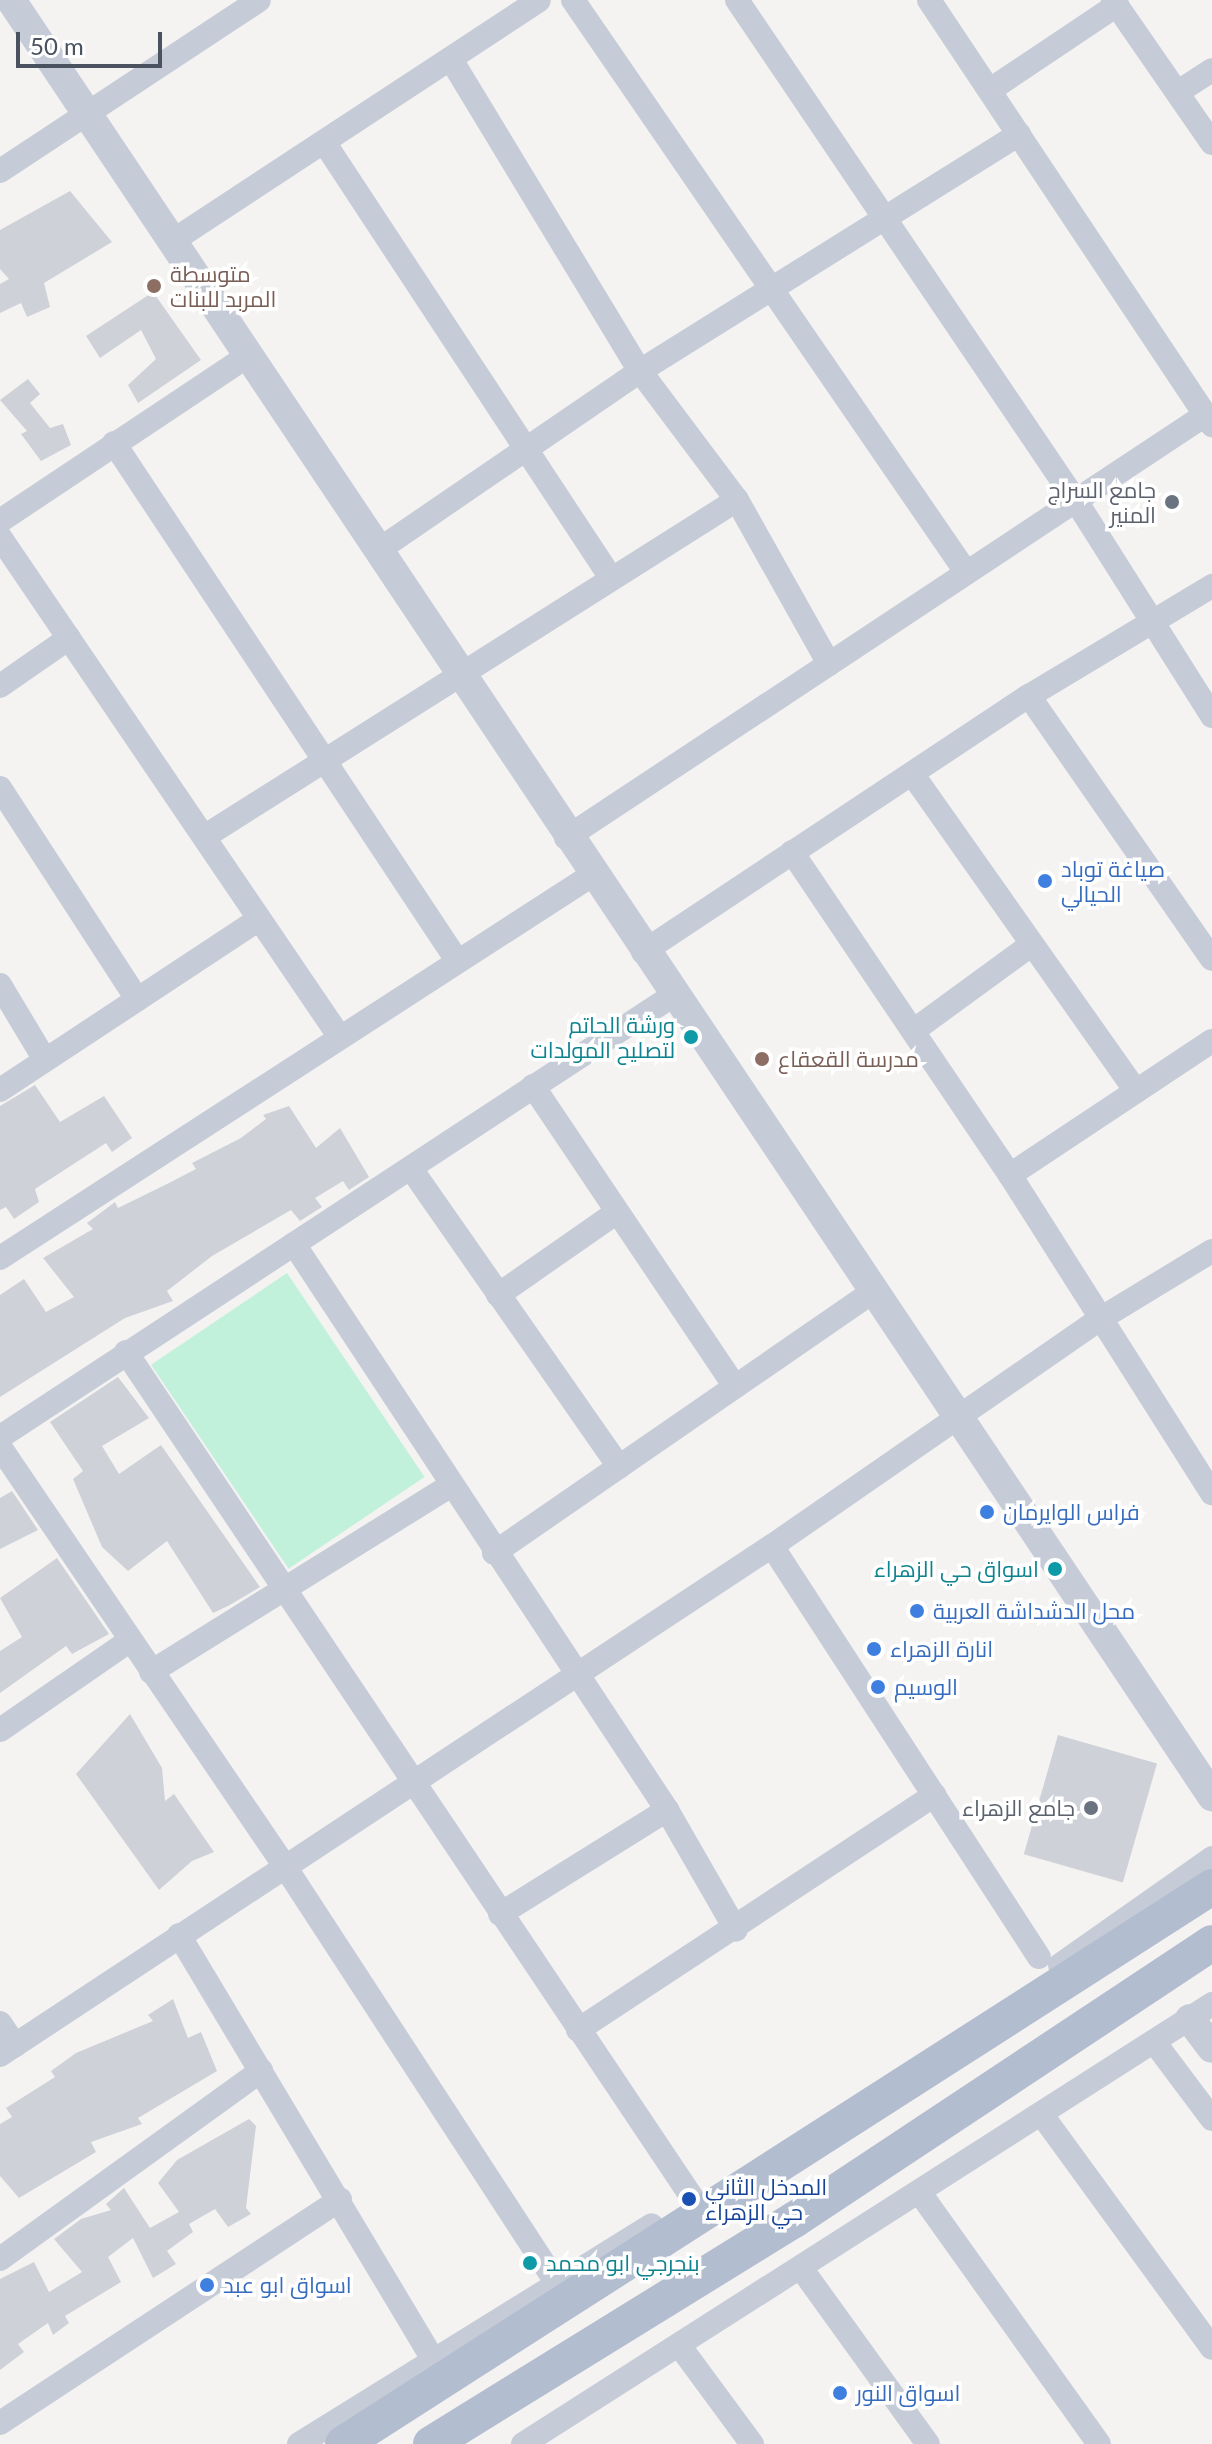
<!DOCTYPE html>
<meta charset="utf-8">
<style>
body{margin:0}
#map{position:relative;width:1212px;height:2444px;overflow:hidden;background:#f5f3f2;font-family:Lato,Cairo,sans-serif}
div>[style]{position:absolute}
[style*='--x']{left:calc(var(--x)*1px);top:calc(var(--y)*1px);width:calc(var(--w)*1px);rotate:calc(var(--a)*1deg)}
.green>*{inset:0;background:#c2f1db;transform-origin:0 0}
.building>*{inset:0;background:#ced1d8;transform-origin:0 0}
.minor>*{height:24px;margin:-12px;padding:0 12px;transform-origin:12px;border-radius:12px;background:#c6ccd7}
.tertiary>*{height:30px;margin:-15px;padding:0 15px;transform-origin:15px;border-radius:15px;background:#c6ccd7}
.primary>*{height:36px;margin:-18px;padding:0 18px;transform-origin:18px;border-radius:18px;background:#b3bdd0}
.dots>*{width:22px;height:22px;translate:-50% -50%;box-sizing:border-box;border:4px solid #fff;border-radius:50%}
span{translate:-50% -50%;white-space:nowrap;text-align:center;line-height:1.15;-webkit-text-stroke:7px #fff;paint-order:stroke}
.education-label{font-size:22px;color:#785e54}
.left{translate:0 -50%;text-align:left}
.worship-label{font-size:22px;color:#5b616d}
.right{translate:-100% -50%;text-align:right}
.shop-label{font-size:22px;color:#366cbe}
.culture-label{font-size:22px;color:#0d838f}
.transit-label{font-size:22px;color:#164399}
.scale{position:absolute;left:16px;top:32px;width:146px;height:36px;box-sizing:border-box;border:4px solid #4a5260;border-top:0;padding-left:10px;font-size:24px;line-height:28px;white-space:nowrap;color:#4a5260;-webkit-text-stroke:6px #fff;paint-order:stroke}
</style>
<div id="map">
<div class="green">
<i style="left:287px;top:1273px;width:246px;height:164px;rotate:56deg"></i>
</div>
<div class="building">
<i style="clip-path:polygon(70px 191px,112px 242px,44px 283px,50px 307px,27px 317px,21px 303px,0 313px,0 284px,9px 279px,0 269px,0 230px)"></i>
<i style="clip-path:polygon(153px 292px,201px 360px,138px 403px,128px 385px,156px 359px,141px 330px,100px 358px,86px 336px)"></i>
<i style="clip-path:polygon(28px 379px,40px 394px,30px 403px,50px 428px,63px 424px,71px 445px,41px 461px,21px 434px,27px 431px,0 400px)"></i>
<i style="clip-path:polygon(35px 1085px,60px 1122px,104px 1096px,132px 1138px,112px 1152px,106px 1143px,35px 1189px,39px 1202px,14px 1219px,6px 1207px,0 1210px,0 1106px)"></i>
<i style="clip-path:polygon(289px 1106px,316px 1148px,340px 1128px,369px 1177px,349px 1190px,343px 1181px,315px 1198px,322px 1207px,300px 1221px,291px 1210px,212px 1256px,167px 1291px,173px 1301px,125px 1318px,0 1397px,0 1295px,24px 1279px,46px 1312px,74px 1297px,43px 1258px,93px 1229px,87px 1223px,115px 1202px,118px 1208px,169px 1183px,196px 1169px,192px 1163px,241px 1138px,266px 1119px,263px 1115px)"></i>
<i style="clip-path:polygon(118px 1377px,149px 1418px,102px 1446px,119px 1474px,161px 1445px,260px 1587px,228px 1606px,213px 1613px,167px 1541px,128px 1571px,102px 1547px,73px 1479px,83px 1471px,50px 1422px)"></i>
<i style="clip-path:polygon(12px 1491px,38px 1530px,0 1549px,0 1498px)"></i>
<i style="clip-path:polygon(57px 1558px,109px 1634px,72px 1654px,66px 1646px,0 1693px,0 1651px,22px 1637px,0 1598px)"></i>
<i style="clip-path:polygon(130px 1714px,162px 1768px,165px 1801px,174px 1794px,214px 1852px,192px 1861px,159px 1890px,76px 1774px)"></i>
<i style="left:1058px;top:1735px;width:103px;height:124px;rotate:16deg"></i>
<i style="clip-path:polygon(173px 1999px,188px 2038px,201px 2032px,217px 2071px,138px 2118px,142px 2124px,91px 2142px,96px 2152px,19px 2198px,0 2176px,0 2124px,12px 2117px,6px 2108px,55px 2077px,51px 2071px,76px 2053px,153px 2021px,148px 2015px)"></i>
<i style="clip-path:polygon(249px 2119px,256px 2126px,246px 2208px,251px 2214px,228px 2227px,215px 2209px,189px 2224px,193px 2232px,167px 2251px,176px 2264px,153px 2278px,133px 2238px,108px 2257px,121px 2282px,65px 2316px,69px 2323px,53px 2335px,48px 2323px,18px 2344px,24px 2352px,0 2370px,0 2279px,34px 2262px,49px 2292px,82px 2272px,54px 2239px,81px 2219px,111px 2210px,106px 2204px,124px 2188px,150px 2228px,179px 2212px,158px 2183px,177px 2160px)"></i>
</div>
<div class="minor">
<i style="--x:573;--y:0;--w:694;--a:55.51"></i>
<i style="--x:737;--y:0;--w:609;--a:55.92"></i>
<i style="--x:1078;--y:504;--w:251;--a:57.7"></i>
<i style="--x:929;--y:0;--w:511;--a:56.34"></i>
<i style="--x:1113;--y:0;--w:174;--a:55.3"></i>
<i style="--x:452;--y:61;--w:363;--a:58.8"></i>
<i style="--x:640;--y:371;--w:161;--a:53.1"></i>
<i style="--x:737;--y:500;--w:188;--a:60.7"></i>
<i style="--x:990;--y:90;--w:153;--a:-33.8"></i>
<i style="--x:1178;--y:92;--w:40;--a:-32.9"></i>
<i style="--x:324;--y:142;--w:518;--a:56.65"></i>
<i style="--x:0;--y:171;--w:310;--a:-33.4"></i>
<i style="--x:171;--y:242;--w:440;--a:-33.3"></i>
<i style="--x:114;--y:443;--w:619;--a:56.46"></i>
<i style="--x:0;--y:521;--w:297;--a:-33.7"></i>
<i style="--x:0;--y:537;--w:603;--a:55.81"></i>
<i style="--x:380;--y:549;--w:315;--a:-34.4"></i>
<i style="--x:640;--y:371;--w:447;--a:-32"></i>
<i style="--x:0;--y:686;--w:84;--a:-34.8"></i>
<i style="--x:1029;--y:696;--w:320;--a:55.2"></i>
<i style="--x:913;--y:775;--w:387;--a:54.8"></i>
<i style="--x:0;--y:788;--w:252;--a:57"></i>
<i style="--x:207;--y:835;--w:627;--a:-32.3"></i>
<i style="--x:566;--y:838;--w:766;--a:-33.5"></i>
<i style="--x:792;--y:852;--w:390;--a:56"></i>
<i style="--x:1010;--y:1175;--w:377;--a:57.6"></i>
<i style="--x:643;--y:952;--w:463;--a:-33.6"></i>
<i style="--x:1029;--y:696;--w:214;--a:-31"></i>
<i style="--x:0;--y:985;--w:87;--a:59"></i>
<i style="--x:913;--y:1031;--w:146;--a:-36.1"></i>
<i style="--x:533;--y:1086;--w:362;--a:56.1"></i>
<i style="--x:0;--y:1090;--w:310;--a:-33.4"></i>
<i style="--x:412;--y:1170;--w:362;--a:55.1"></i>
<i style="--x:1010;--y:1175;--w:242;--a:-33.6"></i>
<i style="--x:294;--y:1244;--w:678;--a:56.61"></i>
<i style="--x:667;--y:1810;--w:138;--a:60.1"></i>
<i style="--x:0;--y:1258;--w:705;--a:-32.9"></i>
<i style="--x:498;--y:1295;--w:145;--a:-34.9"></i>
<i style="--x:126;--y:1352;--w:1019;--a:56.2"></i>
<i style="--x:0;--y:1437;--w:804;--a:-33.27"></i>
<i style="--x:0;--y:1447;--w:509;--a:55.81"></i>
<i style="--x:286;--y:1868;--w:496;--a:56.9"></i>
<i style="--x:772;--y:1546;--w:490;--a:57"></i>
<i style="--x:494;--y:1553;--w:459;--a:-34.6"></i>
<i style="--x:151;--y:1672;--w:352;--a:-31.9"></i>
<i style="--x:0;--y:1730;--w:157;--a:-34.6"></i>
<i style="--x:500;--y:1914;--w:197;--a:-31.9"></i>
<i style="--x:179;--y:1935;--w:494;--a:59.1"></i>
<i style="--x:1060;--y:1965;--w:186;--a:-35.1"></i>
<i style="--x:0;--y:2023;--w:27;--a:56"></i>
<i style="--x:578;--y:2030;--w:427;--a:-33.4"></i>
<i style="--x:1155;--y:2043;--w:95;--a:53.1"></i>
<i style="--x:0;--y:2055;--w:925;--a:-33.4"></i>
<i style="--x:772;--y:1546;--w:399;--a:-34.7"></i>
<i style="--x:1100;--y:1319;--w:131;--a:-31.3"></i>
<i style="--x:1042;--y:2115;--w:288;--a:53.9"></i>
<i style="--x:920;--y:2193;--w:308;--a:54.5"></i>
<i style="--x:0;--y:2259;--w:322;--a:-35.8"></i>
<i style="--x:801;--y:2268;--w:217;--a:54.2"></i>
<i style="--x:679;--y:2345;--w:123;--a:53.6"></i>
<i style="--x:0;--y:2423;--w:407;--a:-33.3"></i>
<i style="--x:299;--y:2444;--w:415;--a:-31.8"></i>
<i style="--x:523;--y:2444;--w:818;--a:-32.56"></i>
</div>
<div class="tertiary">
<i style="--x:11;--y:0;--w:2161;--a:56.23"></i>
<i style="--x:1190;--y:2019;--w:36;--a:53"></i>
</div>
<div class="primary">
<i style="--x:343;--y:2444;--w:1032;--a:-32.66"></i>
<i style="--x:431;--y:2444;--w:427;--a:-31.7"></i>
<i style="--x:794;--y:2220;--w:501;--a:-33.53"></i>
</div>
<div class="dots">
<i style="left:154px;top:286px;background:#8d6e63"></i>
<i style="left:1172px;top:502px;background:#6b7280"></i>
<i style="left:1045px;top:881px;background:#3f7fe0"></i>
<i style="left:691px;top:1037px;background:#0f9aa8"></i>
<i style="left:762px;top:1059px;background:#8d6e63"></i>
<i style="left:987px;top:1512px;background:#3f7fe0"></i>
<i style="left:1055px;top:1569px;background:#0f9aa8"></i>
<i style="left:917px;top:1611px;background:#3f7fe0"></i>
<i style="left:874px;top:1649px;background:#3f7fe0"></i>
<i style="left:878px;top:1687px;background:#3f7fe0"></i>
<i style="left:1091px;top:1808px;background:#6b7280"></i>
<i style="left:689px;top:2199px;background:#1a4fb4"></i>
<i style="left:530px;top:2263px;background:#0f9aa8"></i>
<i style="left:207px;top:2285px;background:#3f7fe0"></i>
<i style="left:840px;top:2393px;background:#3f7fe0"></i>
</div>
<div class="education-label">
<span class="left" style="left:170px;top:286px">متوسطة<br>المربد للبنات</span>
<span class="left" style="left:778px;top:1059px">مدرسة القعقاع</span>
</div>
<div class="worship-label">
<span class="right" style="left:1156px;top:502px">جامع السراج<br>المنير</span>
<span class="right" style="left:1075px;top:1808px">جامع الزهراء</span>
</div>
<div class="shop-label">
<span class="left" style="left:1061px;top:881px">صياغة توباد<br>الحيالي</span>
<span class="left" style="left:1003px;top:1512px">فراس الوايرمان</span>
<span class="left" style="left:933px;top:1611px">محل الدشداشة العربية</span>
<span class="left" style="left:890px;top:1649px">انارة الزهراء</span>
<span class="left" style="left:894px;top:1687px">الوسيم</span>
<span class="left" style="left:223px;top:2285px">اسواق ابو عبد</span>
<span class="left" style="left:856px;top:2393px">اسواق النور</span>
</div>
<div class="culture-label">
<span class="right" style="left:675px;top:1037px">ورشة الحاتم<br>لتصليح المولدات</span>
<span class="right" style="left:1039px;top:1569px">اسواق حي الزهراء</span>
<span class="left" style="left:546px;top:2263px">بنجرجي ابو محمد</span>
</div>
<div class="transit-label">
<span class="left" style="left:705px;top:2199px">المدخل الثاني<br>حي الزهراء</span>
</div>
<div class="scale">50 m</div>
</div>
